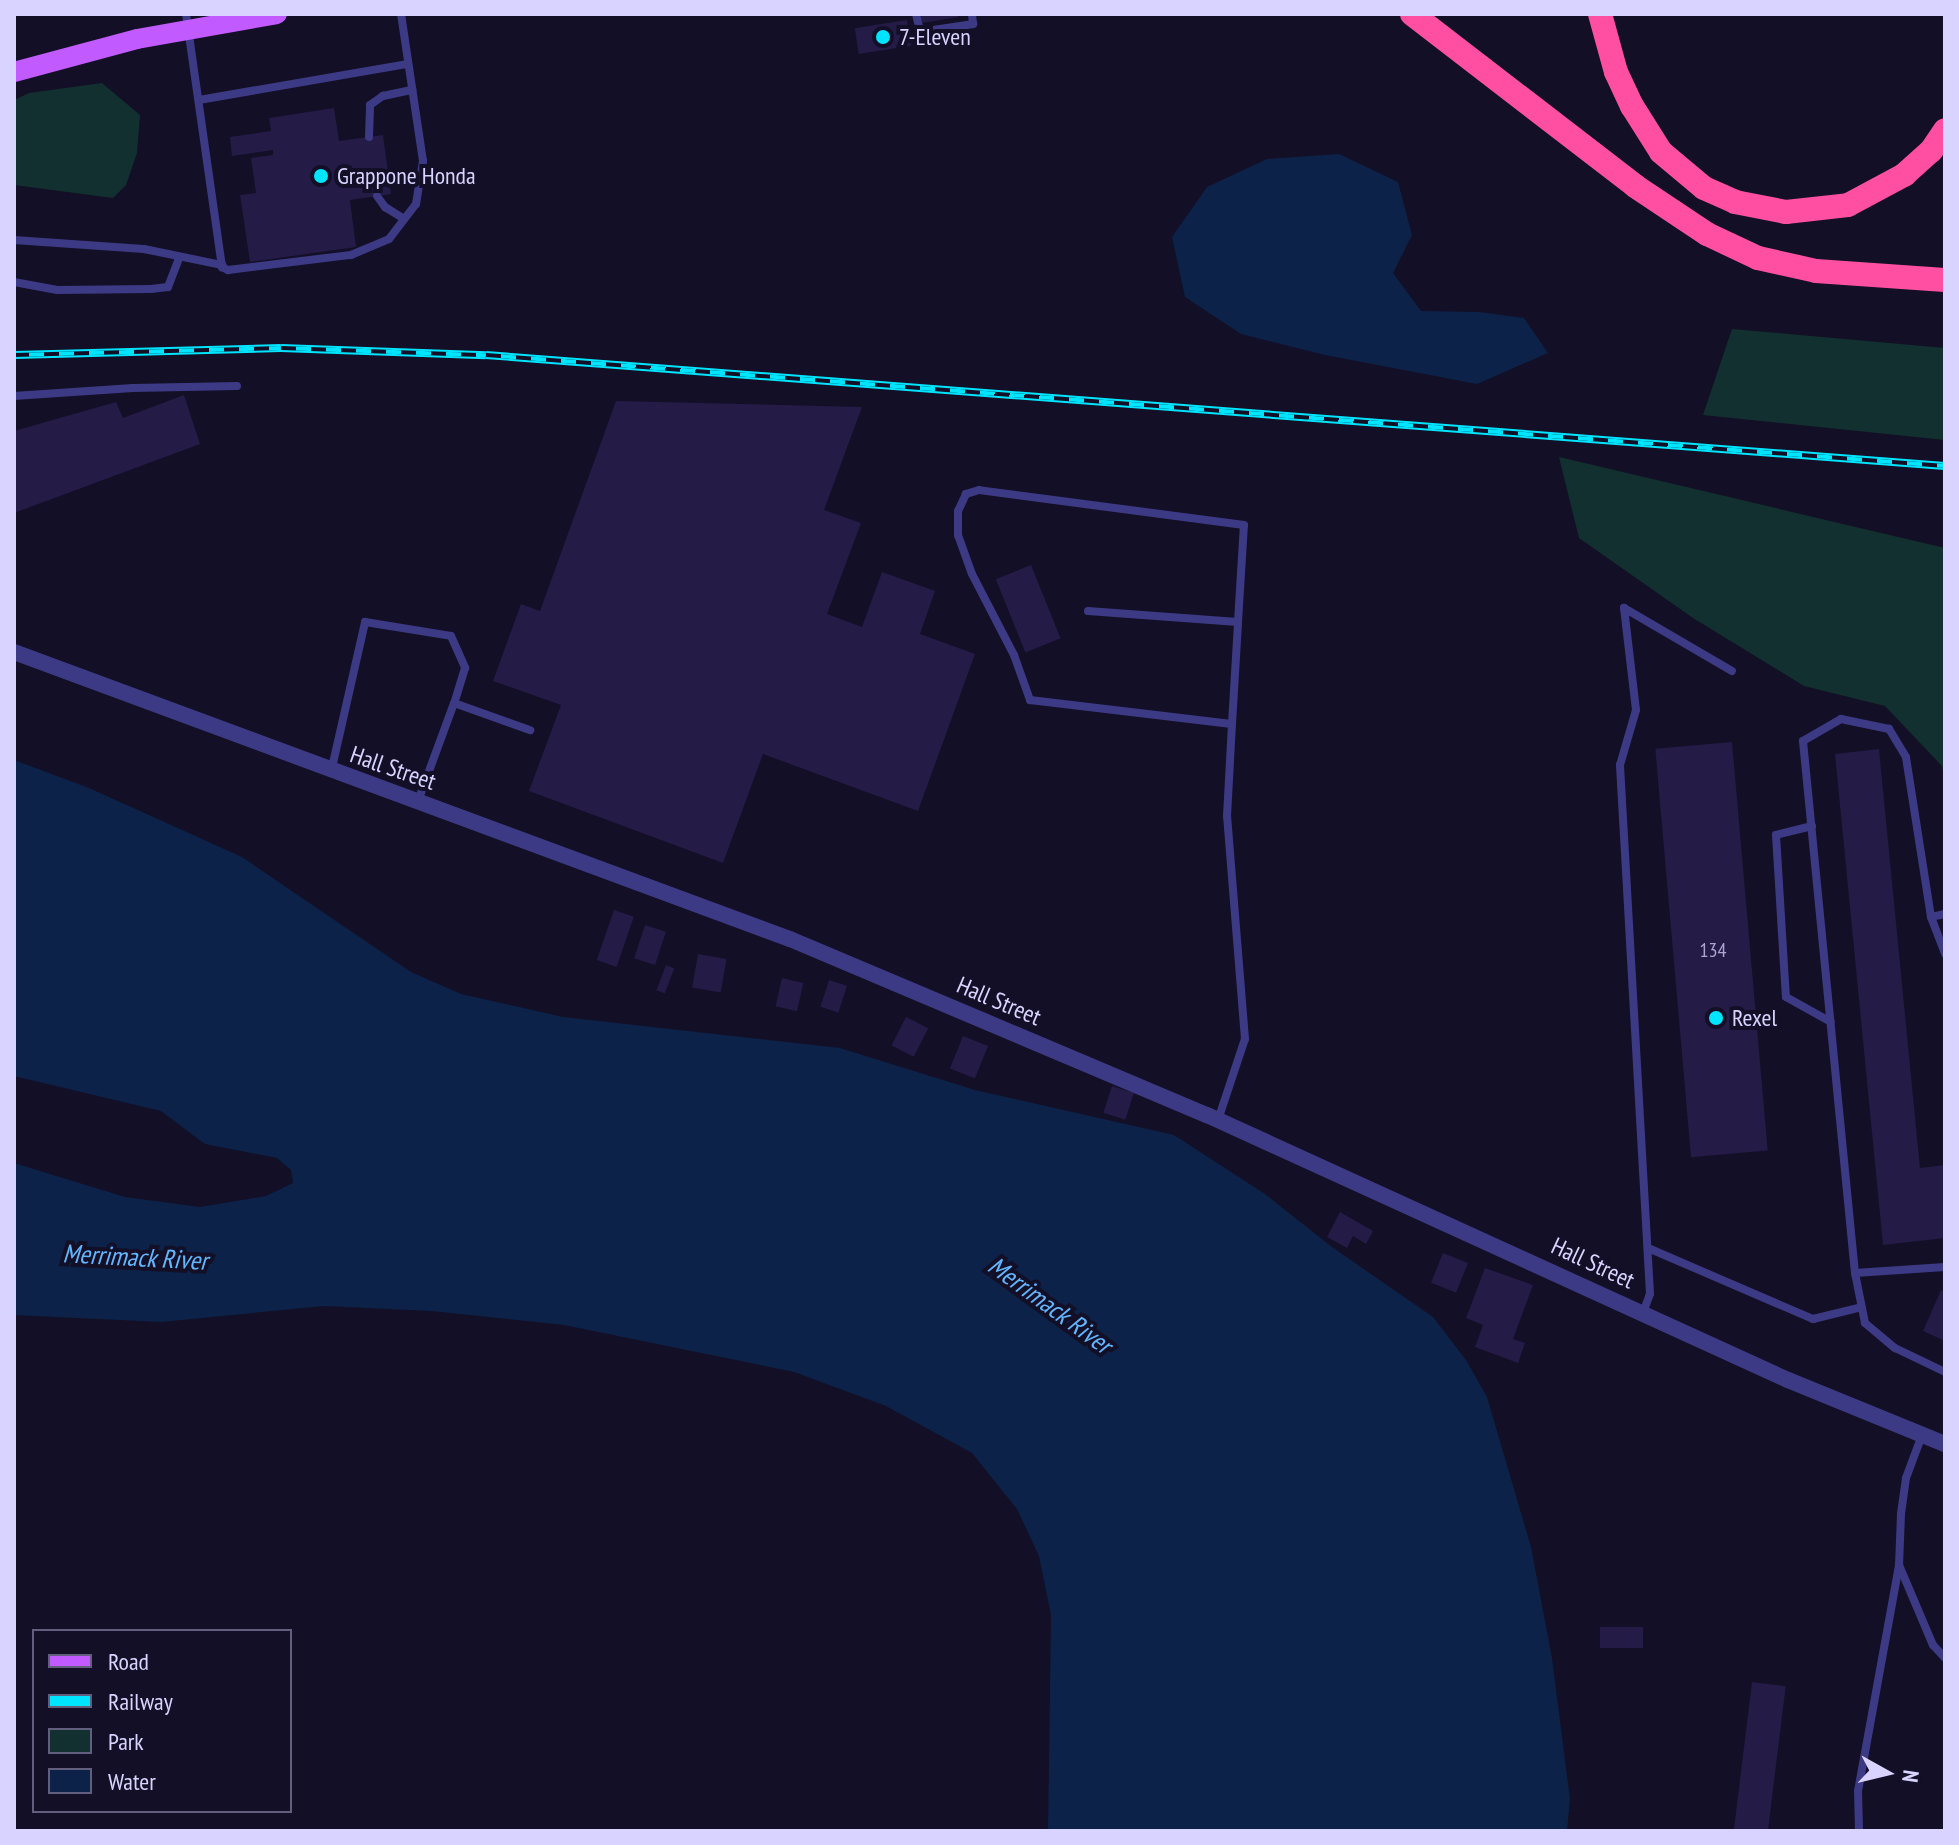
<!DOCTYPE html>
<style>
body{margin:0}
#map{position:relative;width:1959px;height:1845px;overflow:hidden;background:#130f26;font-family:"PT Sans Narrow",sans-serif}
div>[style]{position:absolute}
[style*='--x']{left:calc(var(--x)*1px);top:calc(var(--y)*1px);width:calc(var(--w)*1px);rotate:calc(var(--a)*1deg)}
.green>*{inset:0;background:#12302f}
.water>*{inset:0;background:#0c2248}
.building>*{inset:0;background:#241b47;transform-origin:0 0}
.lane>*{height:8px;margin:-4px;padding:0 4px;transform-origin:4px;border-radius:4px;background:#3d3a85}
.street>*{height:16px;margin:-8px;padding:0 8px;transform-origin:8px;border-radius:8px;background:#3d3a85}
.primary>*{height:20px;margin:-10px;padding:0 10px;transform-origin:10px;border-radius:10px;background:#c25bff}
.highway>*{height:24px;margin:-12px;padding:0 12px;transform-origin:12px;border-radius:12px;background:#ff4fa3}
.rail>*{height:8px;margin-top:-4px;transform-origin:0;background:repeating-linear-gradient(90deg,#130f26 0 15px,#00e5ff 0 30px);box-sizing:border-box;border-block:2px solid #00e5ff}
.dots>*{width:22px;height:22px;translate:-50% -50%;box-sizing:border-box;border:4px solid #130f26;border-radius:50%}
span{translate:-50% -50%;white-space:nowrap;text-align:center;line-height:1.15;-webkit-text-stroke:8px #130f26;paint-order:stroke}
.number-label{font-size:20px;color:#aca6d1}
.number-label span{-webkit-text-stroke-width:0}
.poi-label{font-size:24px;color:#d9d4ff}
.left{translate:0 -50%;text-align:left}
.street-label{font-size:24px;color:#d9d4ff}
.water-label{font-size:26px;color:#62b6ff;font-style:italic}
.frame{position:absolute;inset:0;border:16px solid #d9d4ff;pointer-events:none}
.legend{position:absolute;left:32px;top:1629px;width:260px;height:184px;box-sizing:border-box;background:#130f26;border:2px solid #625e7d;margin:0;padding:10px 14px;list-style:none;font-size:24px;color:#d9d4ff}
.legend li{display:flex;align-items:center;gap:16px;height:40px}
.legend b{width:40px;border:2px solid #625e7d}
.north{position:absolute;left:1847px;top:1733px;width:80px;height:80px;-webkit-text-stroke:6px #130f26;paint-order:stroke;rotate:98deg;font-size:22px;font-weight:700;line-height:32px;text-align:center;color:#d9d4ff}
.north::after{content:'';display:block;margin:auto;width:28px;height:36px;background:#d9d4ff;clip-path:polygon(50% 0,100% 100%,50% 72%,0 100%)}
</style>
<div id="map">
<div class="green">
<i style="clip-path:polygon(102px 83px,140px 115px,137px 153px,126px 185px,113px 198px,14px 185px,14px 100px,29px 93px)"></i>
<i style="clip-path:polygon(1732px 329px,1945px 348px,1945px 440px,1703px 415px)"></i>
<i style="clip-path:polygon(1559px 457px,1945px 548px,1945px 784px,1942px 766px,1885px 706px,1804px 686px,1693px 618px,1579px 538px)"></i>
</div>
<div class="water">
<i style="clip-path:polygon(1339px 154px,1398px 182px,1412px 235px,1393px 273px,1421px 311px,1479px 312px,1524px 318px,1548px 353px,1477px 384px,1325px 355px,1241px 334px,1185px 297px,1172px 237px,1207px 187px,1267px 159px)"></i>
<i style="clip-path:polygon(14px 760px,89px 788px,242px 857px,411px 972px,461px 994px,563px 1017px,840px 1048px,975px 1090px,1174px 1135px,1265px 1194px,1332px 1247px,1433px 1317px,1466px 1360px,1487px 1397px,1531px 1547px,1552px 1658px,1570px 1799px,1567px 1831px,1048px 1831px,1051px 1615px,1039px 1556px,1017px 1509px,972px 1453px,886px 1406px,794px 1372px,564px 1325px,431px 1311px,324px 1306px,161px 1322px,14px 1315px,14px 1163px,125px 1197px,200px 1207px,266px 1196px,293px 1183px,291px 1170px,277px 1158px,205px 1144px,161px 1111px,14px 1076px)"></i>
</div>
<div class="building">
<i style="clip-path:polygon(920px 14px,957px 14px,958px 17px,922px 23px)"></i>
<i style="left:907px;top:20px;width:26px;height:53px;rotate:81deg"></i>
<i style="clip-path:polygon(334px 108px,339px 141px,383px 135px,391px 194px,350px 200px,356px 247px,250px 262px,240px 195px,256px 193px,251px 158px,273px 155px,273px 150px,232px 156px,230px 137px,271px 131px,269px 118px)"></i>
<i style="clip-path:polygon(184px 395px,200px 444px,14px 513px,14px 431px,116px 402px,123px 418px)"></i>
<i style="clip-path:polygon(616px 401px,862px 407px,824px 510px,861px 523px,827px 614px,862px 627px,882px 572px,935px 591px,920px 634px,975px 654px,918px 811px,763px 754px,723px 863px,529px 791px,561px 705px,493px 681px,521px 604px,540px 611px)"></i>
<i style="left:1031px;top:565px;width:79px;height:38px;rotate:68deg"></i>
<i style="left:1732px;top:742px;width:410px;height:77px;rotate:85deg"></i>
<i style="clip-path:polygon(1879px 749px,1920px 1168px,1945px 1165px,1945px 1238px,1883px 1245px,1835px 754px)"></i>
<i style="left:614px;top:910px;width:21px;height:53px;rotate:19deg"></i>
<i style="left:645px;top:925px;width:22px;height:35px;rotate:18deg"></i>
<i style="left:698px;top:954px;width:29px;height:34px;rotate:10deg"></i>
<i style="left:666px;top:965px;width:9px;height:27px;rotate:21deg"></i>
<i style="left:782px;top:978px;width:22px;height:29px;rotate:13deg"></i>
<i style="left:829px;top:980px;width:19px;height:28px;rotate:18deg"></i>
<i style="left:906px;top:1017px;width:25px;height:32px;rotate:27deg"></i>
<i style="left:963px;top:1036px;width:27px;height:35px;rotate:22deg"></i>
<i style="left:1112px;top:1086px;width:23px;height:28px;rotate:18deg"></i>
<i style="clip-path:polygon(1340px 1212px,1373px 1231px,1366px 1244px,1353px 1236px,1347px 1248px,1327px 1237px)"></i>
<i style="left:1443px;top:1253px;width:27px;height:32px;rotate:22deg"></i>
<i style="clip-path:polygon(1485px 1268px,1533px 1285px,1513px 1339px,1525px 1343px,1518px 1363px,1475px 1347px,1483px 1325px,1466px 1318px)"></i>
<i style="clip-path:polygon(1941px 1290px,1945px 1292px,1945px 1341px,1923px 1331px)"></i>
<i style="left:1643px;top:1627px;width:21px;height:43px;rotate:90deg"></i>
<i style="left:1752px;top:1682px;width:34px;height:150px;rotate:7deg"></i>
</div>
<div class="lane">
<i style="--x:186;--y:14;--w:256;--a:81.9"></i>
<i style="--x:222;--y:267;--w:7;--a:27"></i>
<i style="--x:228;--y:270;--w:124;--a:-7"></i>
<i style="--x:351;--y:255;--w:41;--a:-22.8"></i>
<i style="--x:389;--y:239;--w:44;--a:-52.4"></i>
<i style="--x:416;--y:204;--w:44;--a:-80.8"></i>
<i style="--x:423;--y:161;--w:149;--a:-98.5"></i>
<i style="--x:916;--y:14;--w:18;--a:77"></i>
<i style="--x:920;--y:32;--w:54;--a:-8.6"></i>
<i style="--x:973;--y:24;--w:10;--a:-96"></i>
<i style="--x:199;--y:100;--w:212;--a:-9.8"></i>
<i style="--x:369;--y:137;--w:32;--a:-88"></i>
<i style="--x:370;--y:105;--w:16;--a:-35"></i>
<i style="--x:383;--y:96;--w:30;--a:-12"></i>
<i style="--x:377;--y:196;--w:14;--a:54"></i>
<i style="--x:385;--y:207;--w:22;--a:32"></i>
<i style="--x:14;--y:240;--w:130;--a:4"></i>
<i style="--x:144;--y:249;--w:80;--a:11.6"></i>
<i style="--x:14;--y:282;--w:44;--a:10.5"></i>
<i style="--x:57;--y:290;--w:94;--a:-0.6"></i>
<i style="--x:151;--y:289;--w:17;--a:-7"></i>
<i style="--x:168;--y:287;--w:30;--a:-69"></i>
<i style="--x:14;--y:396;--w:119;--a:-3.8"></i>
<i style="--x:133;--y:388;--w:104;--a:-1.1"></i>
<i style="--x:1088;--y:611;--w:150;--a:4.2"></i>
<i style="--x:331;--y:772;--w:154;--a:-77.2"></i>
<i style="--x:365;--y:622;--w:87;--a:9.2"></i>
<i style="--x:451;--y:636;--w:35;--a:66"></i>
<i style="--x:465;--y:668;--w:37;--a:107"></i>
<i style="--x:454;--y:703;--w:81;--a:19.6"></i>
<i style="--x:418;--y:801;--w:104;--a:-69.8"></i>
<i style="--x:1812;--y:826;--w:37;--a:166"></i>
<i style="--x:1776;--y:835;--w:162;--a:86.5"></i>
<i style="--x:1786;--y:997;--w:51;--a:29.1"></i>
<i style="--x:1945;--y:914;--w:14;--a:168"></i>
<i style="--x:1931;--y:917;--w:162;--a:-98.9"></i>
<i style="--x:1906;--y:757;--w:33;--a:-121"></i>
<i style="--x:1889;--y:729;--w:49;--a:-168.2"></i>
<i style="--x:1841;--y:719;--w:44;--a:149.9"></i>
<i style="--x:1803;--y:741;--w:535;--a:84.42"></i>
<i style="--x:1855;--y:1273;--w:51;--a:78.7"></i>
<i style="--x:1865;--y:1323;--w:39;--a:40"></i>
<i style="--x:1895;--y:1348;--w:55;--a:25.6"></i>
<i style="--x:1931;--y:917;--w:40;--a:69"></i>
<i style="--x:1218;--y:1120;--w:85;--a:-71.6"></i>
<i style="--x:1245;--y:1039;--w:224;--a:-94.6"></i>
<i style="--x:1227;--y:816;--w:92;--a:-86.9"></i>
<i style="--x:1232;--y:724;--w:102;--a:-86.6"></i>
<i style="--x:1238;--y:622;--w:97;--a:-86.5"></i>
<i style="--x:1244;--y:525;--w:267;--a:-172.5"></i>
<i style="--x:979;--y:490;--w:14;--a:163"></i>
<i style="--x:966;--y:494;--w:19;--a:115"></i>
<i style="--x:958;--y:511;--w:24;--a:90"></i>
<i style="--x:958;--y:535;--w:41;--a:70.3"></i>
<i style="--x:972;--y:574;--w:91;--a:62.6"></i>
<i style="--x:1014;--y:655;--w:48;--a:70.4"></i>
<i style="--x:1030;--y:700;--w:203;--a:6.8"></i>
<i style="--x:1648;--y:1248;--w:180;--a:23.3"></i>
<i style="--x:1813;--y:1319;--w:50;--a:-13.8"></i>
<i style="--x:1855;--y:1273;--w:90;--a:-3.8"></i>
<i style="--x:1643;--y:1313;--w:20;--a:-70"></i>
<i style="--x:1650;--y:1294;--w:530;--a:-93.25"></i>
<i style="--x:1620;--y:765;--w:57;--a:-73.8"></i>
<i style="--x:1636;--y:710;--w:103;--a:-96.7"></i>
<i style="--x:1624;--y:608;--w:125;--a:30.3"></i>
<i style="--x:1922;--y:1435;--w:46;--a:110.4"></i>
<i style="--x:1906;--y:1478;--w:36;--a:98"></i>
<i style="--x:1901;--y:1514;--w:51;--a:92.2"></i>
<i style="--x:1899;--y:1565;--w:87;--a:67"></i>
<i style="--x:1933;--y:1645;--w:18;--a:47"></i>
<i style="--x:1859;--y:1831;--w:40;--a:-91.4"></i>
<i style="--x:1858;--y:1791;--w:230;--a:-79.7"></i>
</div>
<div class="street">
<i style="--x:14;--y:652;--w:827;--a:20.3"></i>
<i style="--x:790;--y:939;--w:453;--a:22.9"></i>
<i style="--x:1207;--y:1115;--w:639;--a:24.52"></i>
<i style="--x:1788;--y:1380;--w:170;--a:22.2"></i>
</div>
<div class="primary">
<i style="--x:14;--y:72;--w:127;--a:-15"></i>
<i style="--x:137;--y:39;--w:142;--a:-10.1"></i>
</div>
<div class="highway">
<i style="--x:1412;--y:14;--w:282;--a:37.6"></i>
<i style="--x:1635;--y:186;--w:87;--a:33.7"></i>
<i style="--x:1707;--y:234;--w:56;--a:25.2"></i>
<i style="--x:1758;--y:258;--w:59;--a:12.6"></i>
<i style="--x:1816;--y:271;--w:129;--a:4"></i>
<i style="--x:1600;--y:14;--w:60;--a:74.6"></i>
<i style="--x:1616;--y:72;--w:38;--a:65"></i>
<i style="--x:1632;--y:106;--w:54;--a:57.8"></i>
<i style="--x:1661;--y:152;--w:56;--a:39.9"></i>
<i style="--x:1704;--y:188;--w:34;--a:24"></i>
<i style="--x:1735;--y:202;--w:52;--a:11.1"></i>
<i style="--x:1786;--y:212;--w:62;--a:-6.4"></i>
<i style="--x:1848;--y:205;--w:64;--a:-28.2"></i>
<i style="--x:1904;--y:175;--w:36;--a:-42"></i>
<i style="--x:1931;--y:151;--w:25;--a:-56"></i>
</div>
<div class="rail">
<i style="--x:14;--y:355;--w:267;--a:-1.5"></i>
<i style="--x:281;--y:348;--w:205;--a:2"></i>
<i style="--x:486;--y:355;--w:1463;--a:4.35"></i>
</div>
<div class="dots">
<i style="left:883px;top:37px;background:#00e5ff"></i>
<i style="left:321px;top:176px;background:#00e5ff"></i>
<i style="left:1716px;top:1018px;background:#00e5ff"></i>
</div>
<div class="number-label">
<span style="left:1713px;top:950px">134</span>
</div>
<div class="poi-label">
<span class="left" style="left:899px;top:37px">7-Eleven</span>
<span class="left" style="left:337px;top:176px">Grappone Honda</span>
<span class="left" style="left:1732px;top:1018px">Rexel</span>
</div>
<div class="street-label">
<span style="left:393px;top:768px;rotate:19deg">Hall Street</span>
<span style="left:999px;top:1001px;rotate:23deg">Hall Street</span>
<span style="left:1593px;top:1263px;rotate:25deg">Hall Street</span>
</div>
<div class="water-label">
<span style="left:135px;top:1257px;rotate:3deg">Merrimack River</span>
<span style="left:1050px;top:1305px;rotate:36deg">Merrimack River</span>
</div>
<div class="frame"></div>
<ul class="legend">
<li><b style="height:10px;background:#c25bff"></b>Road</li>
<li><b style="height:10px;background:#00e5ff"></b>Railway</li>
<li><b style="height:22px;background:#12302f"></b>Park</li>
<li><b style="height:22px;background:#0c2248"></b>Water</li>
</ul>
<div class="north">N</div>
</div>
